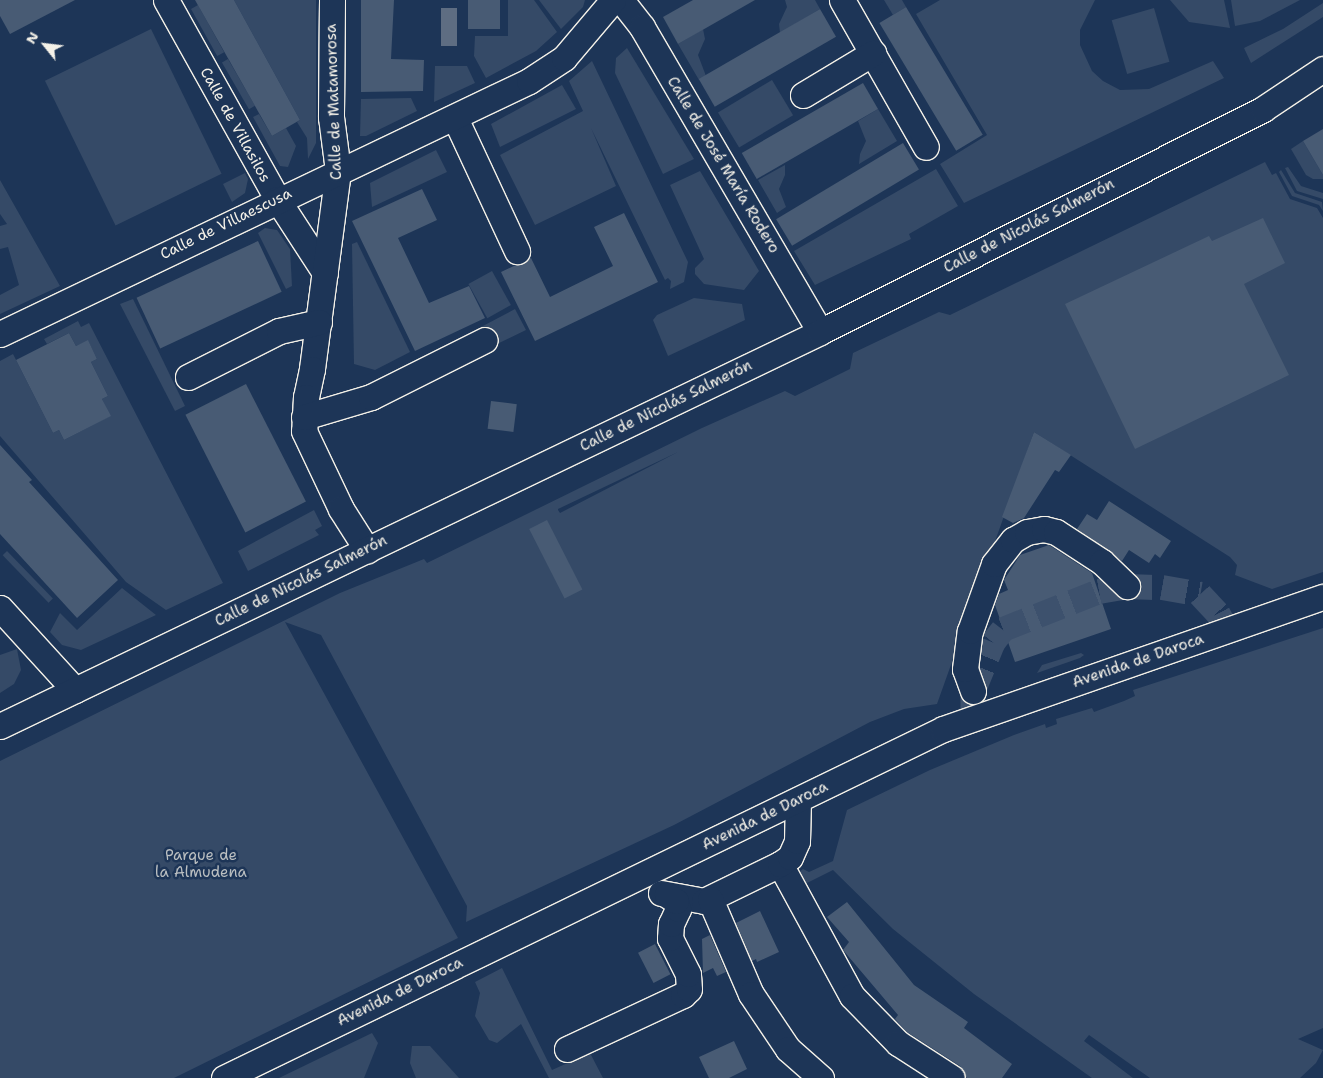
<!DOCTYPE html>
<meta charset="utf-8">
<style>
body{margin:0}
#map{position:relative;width:1323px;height:1078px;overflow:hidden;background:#1d3557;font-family:"Shantell Sans",sans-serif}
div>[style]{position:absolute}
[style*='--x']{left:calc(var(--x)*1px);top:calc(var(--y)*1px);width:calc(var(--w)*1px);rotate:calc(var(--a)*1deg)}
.green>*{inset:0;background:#354a67;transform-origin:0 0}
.water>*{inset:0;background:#5e6d82;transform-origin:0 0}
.building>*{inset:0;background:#485b74;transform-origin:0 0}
.minor-tunnel>*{height:25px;margin-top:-12.5px;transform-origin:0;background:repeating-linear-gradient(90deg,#3d516d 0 25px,transparent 0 37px)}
.roads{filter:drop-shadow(1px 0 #f4f1e8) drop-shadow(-1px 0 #f4f1e8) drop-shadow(0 1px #f4f1e8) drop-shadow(0 -1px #f4f1e8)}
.minor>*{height:25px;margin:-12.5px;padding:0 12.5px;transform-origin:12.5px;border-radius:12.5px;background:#1d3557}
span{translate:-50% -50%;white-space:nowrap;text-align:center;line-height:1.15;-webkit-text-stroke:5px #1d3557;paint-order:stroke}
.street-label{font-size:15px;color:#f4f1e8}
.park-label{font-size:15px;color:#bbbfc1}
.north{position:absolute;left:20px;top:20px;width:50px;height:50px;-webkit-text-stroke:4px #1d3557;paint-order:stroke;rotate:299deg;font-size:14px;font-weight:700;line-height:20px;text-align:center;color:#f4f1e8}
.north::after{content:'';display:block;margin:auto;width:18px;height:22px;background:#f4f1e8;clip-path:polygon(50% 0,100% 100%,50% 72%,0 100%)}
</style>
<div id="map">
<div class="green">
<i style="clip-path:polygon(234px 0,316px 0,316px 143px,308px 159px,307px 138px,297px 122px,300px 120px)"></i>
<i style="clip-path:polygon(508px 0,534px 0,557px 32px,536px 51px,486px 78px,474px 56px,475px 36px,508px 36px)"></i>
<i style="clip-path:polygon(539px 0,585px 0,583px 7px,561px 29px)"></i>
<i style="clip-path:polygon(785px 0,815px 0,820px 9px,780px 33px,779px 24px,787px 7px)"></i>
<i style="clip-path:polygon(884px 0,902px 0,906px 7px,893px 15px)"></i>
<i style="clip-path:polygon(940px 0,1095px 0,1080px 30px,1080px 45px,1092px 71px,1103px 81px,1120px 90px,1149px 89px,1213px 61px,1224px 78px,964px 203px,940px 164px,987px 135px,916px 14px)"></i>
<i style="clip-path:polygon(1170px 0,1224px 0,1230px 28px,1189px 22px)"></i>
<i style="clip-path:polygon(1231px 0,1300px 0,1260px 21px,1235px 26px)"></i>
<i style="clip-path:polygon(1323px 3px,1323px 17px,1251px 63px,1244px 48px,1283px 29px)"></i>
<i style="left:198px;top:5px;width:54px;height:8px;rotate:61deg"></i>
<i style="left:1154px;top:8px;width:56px;height:44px;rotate:74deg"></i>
<i style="left:151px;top:29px;width:161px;height:118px;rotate:64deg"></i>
<i style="clip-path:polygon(703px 29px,705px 39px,698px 55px,706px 76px,699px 80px,678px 44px)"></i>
<i style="clip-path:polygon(627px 48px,694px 159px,663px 174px,615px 73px,616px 58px)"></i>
<i style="left:228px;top:59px;width:54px;height:7px;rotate:60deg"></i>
<i style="clip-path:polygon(592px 61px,688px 262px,684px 282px,670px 289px,671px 281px,668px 278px,665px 280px,591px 128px,616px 186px,535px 225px,500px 155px,583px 111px,569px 81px)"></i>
<i style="clip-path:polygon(435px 66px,467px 66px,475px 83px,434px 102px)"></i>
<i style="left:772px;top:80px;width:41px;height:63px;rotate:59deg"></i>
<i style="clip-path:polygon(562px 85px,576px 109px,500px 147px,491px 124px)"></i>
<i style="clip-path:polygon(411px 98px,417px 111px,366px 136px,360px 136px,361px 99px)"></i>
<i style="clip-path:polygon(878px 109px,897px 141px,859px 164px,860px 154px,866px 141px,858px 121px)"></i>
<i style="clip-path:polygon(259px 114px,272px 136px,286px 128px,296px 146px,288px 167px,280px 166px,253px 117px)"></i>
<i style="clip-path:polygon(1303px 141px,1323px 175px,1323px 179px,1313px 179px,1306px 175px,1291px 149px)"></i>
<i style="clip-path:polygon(436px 150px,447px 172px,372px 207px,370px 183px)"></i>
<i style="clip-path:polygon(evenodd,1265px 162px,1272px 175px,1276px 173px,1290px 199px,1317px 208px,1323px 218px,1323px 572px,1272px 589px,1235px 575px,1237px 565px,1230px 557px,1034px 432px,937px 704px,904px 709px,870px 722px,674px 825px,466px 922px,467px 906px,321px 635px,285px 622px,458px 938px,174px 1078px,0 1078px,0 761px,340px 593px,424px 559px,427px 563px,702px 428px,785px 391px,795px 396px,850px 369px,853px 353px,939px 312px,950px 315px,1265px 162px,678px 452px,560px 513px,558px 510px,558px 509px,678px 452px)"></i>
<i style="clip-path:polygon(785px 165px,785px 175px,779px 189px,786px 207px,777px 213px,758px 180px)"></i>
<i style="clip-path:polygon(1288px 167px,1301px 186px,1323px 193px,1323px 199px,1297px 191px,1285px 168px)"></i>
<i style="clip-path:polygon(936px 169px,958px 206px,909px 234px,911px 239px,815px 285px,794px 251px)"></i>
<i style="clip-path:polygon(1281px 170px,1295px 193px,1322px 202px,1323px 211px,1319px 205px,1292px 196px,1279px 172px)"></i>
<i style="clip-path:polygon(700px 171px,759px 271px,744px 290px,704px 284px,695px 274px,695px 268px,704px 259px,670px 185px)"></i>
<i style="clip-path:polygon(245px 173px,248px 179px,245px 193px,232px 202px,223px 184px)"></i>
<i style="clip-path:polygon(0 180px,60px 286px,0 314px,0 295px,19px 285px,8px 247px,0 249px,0 226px,7px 224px,0 214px)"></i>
<i style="clip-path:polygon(265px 228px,277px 230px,290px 249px,292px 286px,286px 289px,258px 233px)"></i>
<i style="clip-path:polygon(357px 242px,410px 352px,375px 370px,354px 364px,352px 244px)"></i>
<i style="left:492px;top:271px;width:39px;height:27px;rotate:61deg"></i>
<i style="clip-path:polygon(694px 298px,742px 304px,745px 320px,668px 356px,653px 320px,657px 315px)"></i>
<i style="clip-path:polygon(133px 299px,185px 406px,175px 411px,120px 304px)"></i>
<i style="clip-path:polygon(515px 309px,526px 330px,497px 344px,489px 329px,481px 327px)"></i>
<i style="clip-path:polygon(78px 321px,81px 327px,89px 323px,223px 583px,166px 610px,126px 582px,0 436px,0 361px,13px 354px,53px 433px,59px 430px,64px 440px,110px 416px,102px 399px,108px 396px,91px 362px,97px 359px,88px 341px,76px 346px,69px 333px,47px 344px,44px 339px)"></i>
<i style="clip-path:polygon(314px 510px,322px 526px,315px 530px,319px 535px,248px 571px,238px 551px)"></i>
<i style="left:7px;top:551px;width:66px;height:6px;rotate:46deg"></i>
<i style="clip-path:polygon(122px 588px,156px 615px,81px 650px,62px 645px,50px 632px,60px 613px,77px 630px)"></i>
<i style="clip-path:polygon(1323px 628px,1323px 1028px,1298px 1039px,1323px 1050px,1316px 1063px,1300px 1078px,1150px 1078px,1089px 1035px,1084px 1041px,1133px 1078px,1092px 1078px,974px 994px,893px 929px,833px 870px,805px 884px,799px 872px,803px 869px,809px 872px,833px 861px,847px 810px,930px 770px,1014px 735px,1045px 724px,1046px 728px,1057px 724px,1056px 719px,1092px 708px,1094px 712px,1124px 701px,1135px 696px,1133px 690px)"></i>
<i style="clip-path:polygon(17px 649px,21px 670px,14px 684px,0 693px,0 655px)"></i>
<i style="clip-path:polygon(1081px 653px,1084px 655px,1080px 658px,1037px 673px,1042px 665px)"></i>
<i style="clip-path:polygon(502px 968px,552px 1070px,590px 1053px,603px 1078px,549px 1078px,521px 1024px,497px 1043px,489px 1040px,475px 1016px,480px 993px,475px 982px)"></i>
<i style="clip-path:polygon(372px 1033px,378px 1043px,364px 1078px,279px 1078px)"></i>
<i style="clip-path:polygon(412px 1046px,430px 1046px,459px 1078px,416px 1078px,410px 1063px)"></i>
</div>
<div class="water">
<i style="left:441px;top:8px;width:16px;height:38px"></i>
</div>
<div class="building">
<i style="clip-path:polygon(0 0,75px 0,10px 34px,0 16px)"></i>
<i style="clip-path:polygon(195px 0,234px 0,300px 120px,272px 136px)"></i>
<i style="clip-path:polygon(361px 0,394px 0,391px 59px,424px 60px,423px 91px,361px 92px)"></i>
<i style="left:468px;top:0;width:32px;height:29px"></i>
<i style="clip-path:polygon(693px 0,755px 0,678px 44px,663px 17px)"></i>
<i style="left:906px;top:7px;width:149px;height:31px;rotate:59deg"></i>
<i style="left:820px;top:9px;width:32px;height:140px;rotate:60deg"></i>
<i style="left:863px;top:83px;width:30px;height:140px;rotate:60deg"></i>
<i style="clip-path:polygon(1323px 129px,1323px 175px,1303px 141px)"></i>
<i style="left:903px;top:143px;width:31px;height:148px;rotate:59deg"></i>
<i style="clip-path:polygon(422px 189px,437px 220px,398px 238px,429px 303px,469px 286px,485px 318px,415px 351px,352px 221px)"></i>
<i style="clip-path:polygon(624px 213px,658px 282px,535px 341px,501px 272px,531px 258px,550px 297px,613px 266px,594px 227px)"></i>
<i style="clip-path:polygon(1263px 218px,1285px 263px,1244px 284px,1289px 375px,1135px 449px,1065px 304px,1209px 236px,1212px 241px)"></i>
<i style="left:258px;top:241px;width:56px;height:134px;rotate:65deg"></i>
<i style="clip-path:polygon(69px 333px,76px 346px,88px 340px,97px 359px,91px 362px,108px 396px,102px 399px,111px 416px,64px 440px,59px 430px,53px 433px,16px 360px)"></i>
<i style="left:246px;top:384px;width:132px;height:68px;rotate:63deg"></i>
<i style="left:491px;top:401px;width:26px;height:28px;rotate:7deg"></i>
<i style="clip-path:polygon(1034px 432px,1071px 455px,1059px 472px,1055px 470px,1024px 518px,1013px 523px,1002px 517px)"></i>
<i style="clip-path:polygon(0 445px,32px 480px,29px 482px,118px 580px,77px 618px,0 534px)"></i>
<i style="clip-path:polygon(1109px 501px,1171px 541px,1160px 558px,1155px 554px,1149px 563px,1129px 550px,1122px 561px,1077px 529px,1087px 514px,1097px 520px)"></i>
<i style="left:547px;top:520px;width:78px;height:20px;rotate:63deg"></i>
<i style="clip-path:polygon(1049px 545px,1092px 573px,1111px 629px,1015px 662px,995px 605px,999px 594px,1008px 590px,1004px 580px,1020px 555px)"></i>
<i style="clip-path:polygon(847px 902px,914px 985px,968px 1022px,964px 1028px,1012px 1064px,1002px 1078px,967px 1078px,960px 1066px,907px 1032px,895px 1019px,898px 1015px,843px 950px,849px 942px,827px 917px)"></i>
<i style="clip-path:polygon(760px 911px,779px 952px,757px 962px,756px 959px,752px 961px,736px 923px)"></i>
<i style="clip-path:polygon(710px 935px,726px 972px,717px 976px,713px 968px,703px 973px,702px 939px)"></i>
<i style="left:655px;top:944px;width:34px;height:19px;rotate:63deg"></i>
<i style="clip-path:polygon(734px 1041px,747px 1069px,729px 1078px,709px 1078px,699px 1057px)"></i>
</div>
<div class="minor-tunnel">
<i style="--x:973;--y:716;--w:25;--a:-90"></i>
<i style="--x:973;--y:691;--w:53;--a:-67.8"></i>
<i style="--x:993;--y:642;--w:16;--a:-52"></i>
<i style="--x:1003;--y:629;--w:103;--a:-21.6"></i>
<i style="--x:1099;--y:591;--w:28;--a:-10"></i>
<i style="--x:1127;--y:586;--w:35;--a:2"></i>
<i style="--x:1162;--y:587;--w:39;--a:10"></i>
<i style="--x:1200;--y:594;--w:26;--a:47"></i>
<i style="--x:1218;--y:613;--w:19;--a:62"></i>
</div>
<div class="roads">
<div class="minor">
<i style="--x:166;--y:0;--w:228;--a:60.8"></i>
<i style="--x:277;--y:199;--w:88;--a:57"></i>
<i style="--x:332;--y:0;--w:117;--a:90.5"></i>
<i style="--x:331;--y:117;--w:54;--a:82.6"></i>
<i style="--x:338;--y:171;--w:200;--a:97.5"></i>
<i style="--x:312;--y:369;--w:29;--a:102"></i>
<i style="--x:306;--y:397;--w:34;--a:93"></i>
<i style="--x:304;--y:431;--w:86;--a:64.6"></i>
<i style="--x:341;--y:509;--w:49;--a:57.6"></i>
<i style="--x:621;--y:0;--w:34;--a:52"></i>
<i style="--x:642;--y:27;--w:353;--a:59.7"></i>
<i style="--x:842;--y:0;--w:169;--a:60.3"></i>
<i style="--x:803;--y:95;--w:82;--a:-31"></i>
<i style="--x:455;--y:118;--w:147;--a:65"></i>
<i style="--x:0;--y:334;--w:586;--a:-25.56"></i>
<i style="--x:529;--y:81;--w:42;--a:-33.3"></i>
<i style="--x:564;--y:58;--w:76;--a:-49.8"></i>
<i style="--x:188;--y:377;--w:102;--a:-26.8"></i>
<i style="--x:279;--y:331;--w:41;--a:-12.7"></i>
<i style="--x:304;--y:417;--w:70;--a:-16.6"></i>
<i style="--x:371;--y:397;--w:127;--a:-26.6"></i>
<i style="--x:0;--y:608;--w:111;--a:47.6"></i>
<i style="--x:973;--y:691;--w:23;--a:-110"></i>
<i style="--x:965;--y:669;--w:38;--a:-83"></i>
<i style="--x:970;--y:631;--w:71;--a:-70.3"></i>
<i style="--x:994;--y:564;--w:31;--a:-52"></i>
<i style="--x:1013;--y:540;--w:16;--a:-30"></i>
<i style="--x:1027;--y:532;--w:17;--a:-10"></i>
<i style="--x:1044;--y:529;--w:12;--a:14"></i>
<i style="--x:1056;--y:532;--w:55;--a:33.1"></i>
<i style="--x:1102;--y:562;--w:35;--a:44"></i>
<i style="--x:0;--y:726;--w:910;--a:-25.66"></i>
<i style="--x:820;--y:332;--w:496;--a:-26.7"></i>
<i style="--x:1263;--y:109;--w:72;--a:-33.7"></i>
<i style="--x:780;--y:864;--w:150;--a:61.4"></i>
<i style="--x:852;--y:996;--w:66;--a:45.6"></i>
<i style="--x:898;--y:1043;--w:64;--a:32.9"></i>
<i style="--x:661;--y:893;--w:44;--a:10.5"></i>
<i style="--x:704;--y:901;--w:85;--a:-26"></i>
<i style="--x:780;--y:864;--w:12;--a:-35"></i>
<i style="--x:790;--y:857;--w:17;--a:-66"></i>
<i style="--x:797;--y:841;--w:41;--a:-88.6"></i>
<i style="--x:710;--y:899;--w:103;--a:66.7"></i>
<i style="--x:751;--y:994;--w:66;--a:56.1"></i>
<i style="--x:788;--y:1049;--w:44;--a:41.3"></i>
<i style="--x:567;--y:1049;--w:128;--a:-25"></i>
<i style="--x:683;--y:995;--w:8;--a:-45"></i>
<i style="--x:689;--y:989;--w:15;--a:-94"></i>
<i style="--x:688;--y:974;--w:40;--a:-116.6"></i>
<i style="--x:670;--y:938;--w:14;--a:-86"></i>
<i style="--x:671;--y:924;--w:17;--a:-65"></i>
<i style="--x:678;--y:909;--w:8;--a:-104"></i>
<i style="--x:676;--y:901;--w:11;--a:-146"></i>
<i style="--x:224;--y:1078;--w:799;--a:-25.89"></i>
<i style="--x:943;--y:729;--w:402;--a:-19.2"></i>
</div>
</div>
<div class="street-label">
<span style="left:334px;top:102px;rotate:-92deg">Calle de Matamorosa</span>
<span style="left:235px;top:125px;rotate:61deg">Calle de Villasilos</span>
<span style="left:723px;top:165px;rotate:59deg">Calle de José María Rodero</span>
<span style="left:226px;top:224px;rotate:-26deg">Calle de Villaescusa</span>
<span style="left:1029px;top:226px;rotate:-27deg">Calle de Nicolás Salmerón</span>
<span style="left:666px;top:406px;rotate:-26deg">Calle de Nicolás Salmerón</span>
<span style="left:301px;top:581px;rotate:-26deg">Calle de Nicolás Salmerón</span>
<span style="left:1138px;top:661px;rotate:-19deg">Avenida de Daroca</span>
<span style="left:765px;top:816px;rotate:-26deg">Avenida de Daroca</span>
<span style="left:400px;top:992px;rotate:-26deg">Avenida de Daroca</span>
</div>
<div class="park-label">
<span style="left:201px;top:864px">Parque de<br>la Almudena</span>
</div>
<div class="north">N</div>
</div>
